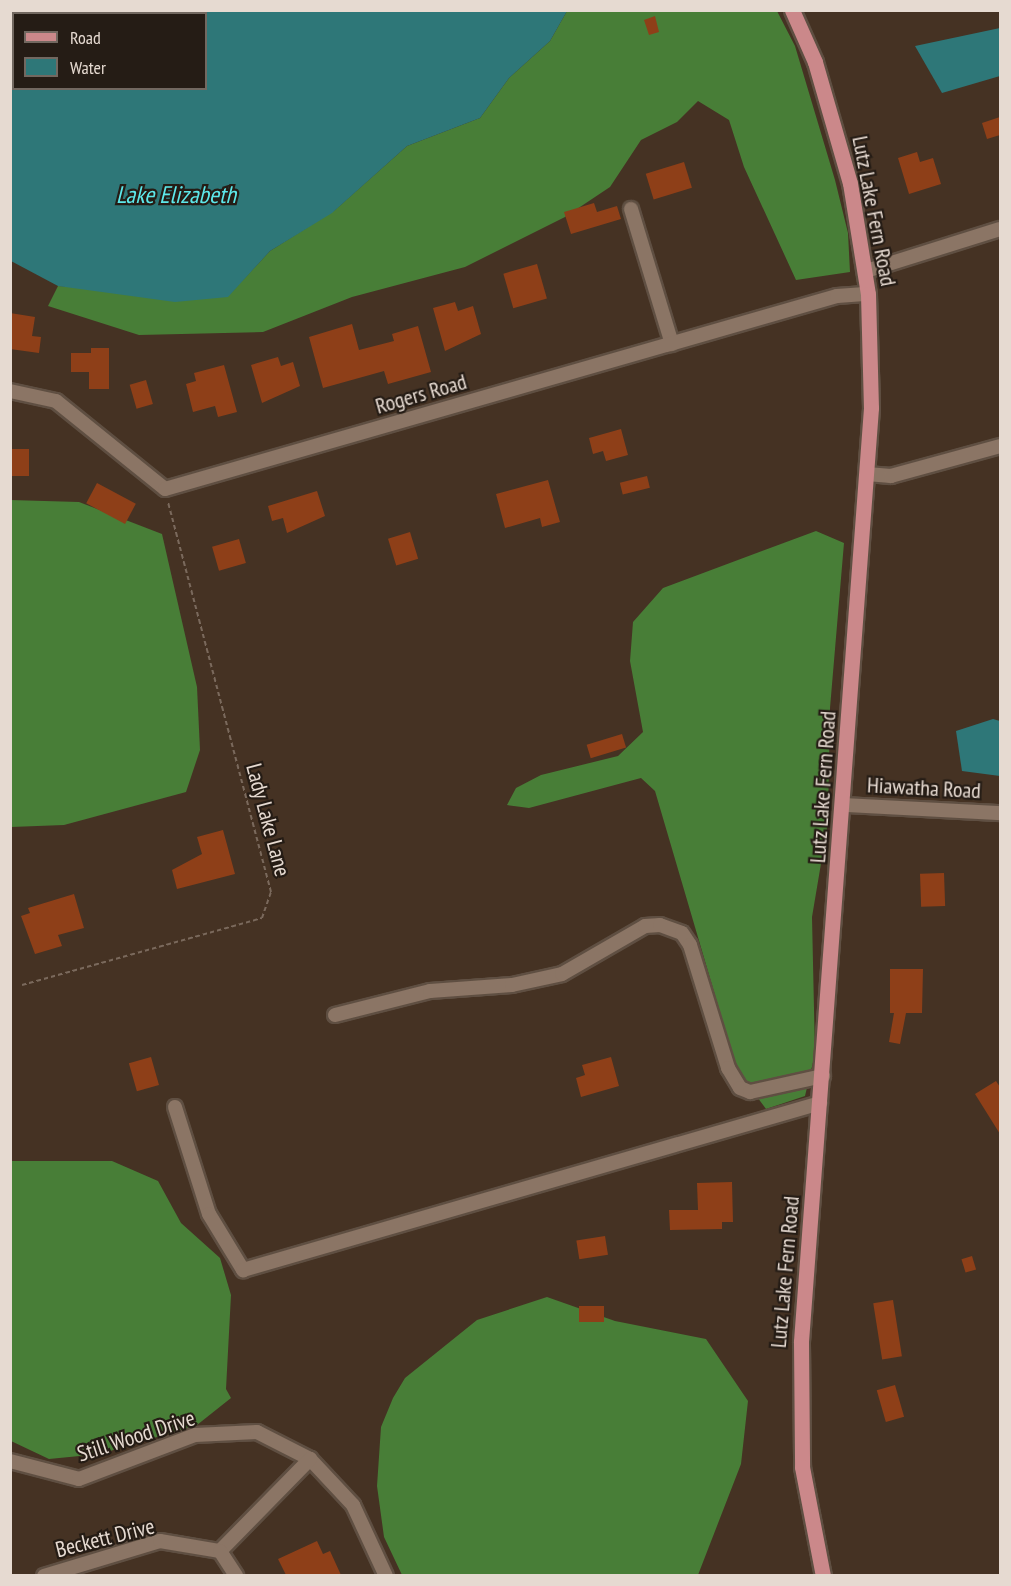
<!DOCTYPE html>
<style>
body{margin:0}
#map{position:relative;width:1011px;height:1586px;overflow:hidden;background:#453223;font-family:"PT Sans Narrow",sans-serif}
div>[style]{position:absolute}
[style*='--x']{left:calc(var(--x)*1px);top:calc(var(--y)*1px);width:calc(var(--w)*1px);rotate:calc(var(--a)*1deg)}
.forest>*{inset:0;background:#487e37}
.water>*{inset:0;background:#2e7778}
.building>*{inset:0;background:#8e3f18;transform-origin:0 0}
.path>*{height:2px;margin-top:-1px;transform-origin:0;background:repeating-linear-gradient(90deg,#7a695c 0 4.5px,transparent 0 7.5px)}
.roads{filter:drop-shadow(2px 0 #5f4f42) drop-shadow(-2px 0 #5f4f42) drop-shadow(0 2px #5f4f42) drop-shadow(0 -2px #5f4f42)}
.minor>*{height:14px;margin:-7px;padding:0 7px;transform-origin:7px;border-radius:7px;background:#8b7565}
.major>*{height:15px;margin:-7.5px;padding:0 7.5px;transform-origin:7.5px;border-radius:7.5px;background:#cb888a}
span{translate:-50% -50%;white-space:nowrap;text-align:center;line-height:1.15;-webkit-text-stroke:4.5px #251c15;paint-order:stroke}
.street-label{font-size:22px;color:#e6dad1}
.water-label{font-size:24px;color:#5de8ea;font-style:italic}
.frame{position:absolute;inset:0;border:12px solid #e6dad1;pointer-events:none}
.legend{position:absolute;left:12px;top:12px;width:195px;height:78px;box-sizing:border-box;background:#251c15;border:2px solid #726860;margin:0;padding:8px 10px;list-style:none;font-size:18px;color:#e6dad1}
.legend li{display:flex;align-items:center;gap:12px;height:30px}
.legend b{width:30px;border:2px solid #726860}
</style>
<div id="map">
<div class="forest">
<i style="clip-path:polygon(567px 11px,777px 11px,795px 46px,835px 180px,848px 233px,850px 272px,796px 280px,744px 167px,729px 120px,698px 101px,677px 122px,641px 140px,610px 187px,565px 217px,465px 267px,352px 297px,263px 332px,139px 335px,48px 306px,58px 286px,228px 296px,270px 251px,335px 210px,407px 146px,480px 118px,509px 78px,550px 41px)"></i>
<i style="clip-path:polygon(10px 500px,79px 502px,162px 534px,197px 687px,200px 750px,186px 792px,64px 825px,11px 827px)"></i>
<i style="clip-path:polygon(816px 531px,844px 543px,830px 708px,828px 822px,812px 917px,815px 1054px,805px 1096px,766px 1109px,737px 1070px,655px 791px,641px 778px,529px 808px,507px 805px,516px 788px,541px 775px,618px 756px,643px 732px,630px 661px,633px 622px,663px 588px)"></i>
<i style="clip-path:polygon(11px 1161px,112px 1161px,158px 1181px,181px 1223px,220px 1258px,231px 1295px,226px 1389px,231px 1398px,197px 1425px,100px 1454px,49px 1459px,11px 1441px)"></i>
<i style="clip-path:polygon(547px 1297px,615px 1321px,706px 1339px,748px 1401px,741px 1464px,698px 1575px,402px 1575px,384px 1537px,377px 1486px,381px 1427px,393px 1398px,405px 1378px,477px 1320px)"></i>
</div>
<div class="water">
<i style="clip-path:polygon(evenodd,10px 11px,11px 10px,567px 11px,550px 41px,509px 78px,480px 118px,407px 146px,332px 213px,270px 251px,228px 297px,175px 302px,58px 286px,11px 261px,10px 11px,14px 14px,206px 14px,206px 88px,14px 88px,14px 14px)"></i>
<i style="clip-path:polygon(1000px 28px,1000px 76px,942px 93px,915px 46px)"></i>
<i style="clip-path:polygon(993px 719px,1000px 721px,1000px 776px,962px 771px,956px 731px)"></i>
</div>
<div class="building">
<i style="clip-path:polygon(655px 16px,659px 32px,649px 35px,644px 20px)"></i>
<i style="clip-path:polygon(1000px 117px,1000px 135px,987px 139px,982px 123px)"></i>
<i style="clip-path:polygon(917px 152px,920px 162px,933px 158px,941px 184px,909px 194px,898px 158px)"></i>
<i style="left:684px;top:162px;width:27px;height:40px;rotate:73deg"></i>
<i style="clip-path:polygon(594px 203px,597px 212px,617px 206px,621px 219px,571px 234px,564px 212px)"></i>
<i style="left:537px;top:264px;width:36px;height:35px;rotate:74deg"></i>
<i style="clip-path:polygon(455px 302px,458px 311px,473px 306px,481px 334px,445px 351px,433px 308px)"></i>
<i style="clip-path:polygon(10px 313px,35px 317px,32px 336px,41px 337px,39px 353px,10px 349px)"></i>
<i style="clip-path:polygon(352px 324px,359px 350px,394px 341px,392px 334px,418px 326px,431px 372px,388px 384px,384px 371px,323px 388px,309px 337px)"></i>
<i style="clip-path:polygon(91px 348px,109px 348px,109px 389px,89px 389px,89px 372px,71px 372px,71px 353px,91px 353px)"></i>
<i style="clip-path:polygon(278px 357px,281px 366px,293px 362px,300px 386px,262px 403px,251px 365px)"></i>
<i style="clip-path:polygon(224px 365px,237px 412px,218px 417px,215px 406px,193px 412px,186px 384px,196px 381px,194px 373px)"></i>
<i style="left:146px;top:380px;width:25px;height:17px;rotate:74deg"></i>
<i style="clip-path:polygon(621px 429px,628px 455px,606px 461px,603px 451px,593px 454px,589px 438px)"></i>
<i style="left:10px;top:449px;width:19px;height:27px"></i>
<i style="left:647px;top:476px;width:12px;height:28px;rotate:76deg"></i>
<i style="clip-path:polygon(548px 480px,560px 522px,542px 527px,540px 518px,505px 528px,496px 494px)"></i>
<i style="left:97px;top:483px;width:44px;height:23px;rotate:28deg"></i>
<i style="clip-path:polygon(317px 491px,325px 516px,287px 533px,283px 518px,272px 521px,268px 506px)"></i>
<i style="left:410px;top:532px;width:28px;height:23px;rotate:73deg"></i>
<i style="left:239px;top:539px;width:25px;height:28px;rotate:74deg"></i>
<i style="left:622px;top:734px;width:14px;height:37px;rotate:73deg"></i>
<i style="clip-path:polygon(223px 830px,235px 874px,177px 889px,172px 870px,202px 854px,197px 837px)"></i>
<i style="left:944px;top:873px;width:33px;height:24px;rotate:88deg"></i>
<i style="clip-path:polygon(74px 894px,84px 928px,58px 935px,62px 946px,35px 954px,21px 916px,30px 913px,28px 908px)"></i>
<i style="clip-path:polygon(890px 969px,923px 969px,922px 1013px,906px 1013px,900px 1044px,889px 1042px,894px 1013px,890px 1013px)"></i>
<i style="left:151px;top:1057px;width:29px;height:23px;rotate:74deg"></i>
<i style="clip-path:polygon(611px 1057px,619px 1086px,581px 1097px,576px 1078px,585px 1075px,582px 1065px)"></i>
<i style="clip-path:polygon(996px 1081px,1000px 1087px,1000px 1134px,975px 1094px)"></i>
<i style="clip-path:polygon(732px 1182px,733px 1222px,722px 1222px,722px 1229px,670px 1230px,669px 1210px,698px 1210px,697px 1183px)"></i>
<i style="left:605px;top:1236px;width:19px;height:29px;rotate:81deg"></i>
<i style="left:972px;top:1256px;width:14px;height:11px;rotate:73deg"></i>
<i style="left:893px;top:1300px;width:57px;height:20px;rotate:81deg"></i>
<i style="left:604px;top:1306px;width:16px;height:25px;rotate:90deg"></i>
<i style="left:895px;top:1385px;width:33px;height:19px;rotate:74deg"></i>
<i style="clip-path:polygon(317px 1541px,323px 1554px,330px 1551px,341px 1575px,286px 1575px,278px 1559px)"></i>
</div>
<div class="path">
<i style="--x:22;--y:985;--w:249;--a:-15.6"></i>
<i style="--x:262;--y:918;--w:28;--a:-71"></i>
<i style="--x:271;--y:892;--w:404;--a:-104.8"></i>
</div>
<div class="roads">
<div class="minor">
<i style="--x:631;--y:209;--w:141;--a:73.1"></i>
<i style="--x:866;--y:271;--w:140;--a:-17.4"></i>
<i style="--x:10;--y:391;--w:47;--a:12.3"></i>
<i style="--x:56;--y:401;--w:140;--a:38.9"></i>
<i style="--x:165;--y:489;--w:699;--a:-16.02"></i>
<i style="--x:837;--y:296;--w:31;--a:-4"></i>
<i style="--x:867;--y:474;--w:24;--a:5"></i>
<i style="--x:891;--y:476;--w:113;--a:-15.4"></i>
<i style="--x:845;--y:805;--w:155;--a:3"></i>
<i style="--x:335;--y:1015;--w:98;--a:-14.2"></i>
<i style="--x:430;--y:991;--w:82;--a:-4.2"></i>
<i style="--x:512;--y:985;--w:51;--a:-12.4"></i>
<i style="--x:562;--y:974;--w:96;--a:-30"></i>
<i style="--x:645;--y:926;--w:15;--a:-4"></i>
<i style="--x:660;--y:925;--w:23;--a:20"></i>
<i style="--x:682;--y:933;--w:14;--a:56"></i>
<i style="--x:690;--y:945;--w:129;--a:72.8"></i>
<i style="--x:728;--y:1068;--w:23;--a:59"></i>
<i style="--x:740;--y:1088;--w:11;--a:22"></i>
<i style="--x:750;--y:1092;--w:75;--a:-12.4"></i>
<i style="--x:175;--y:1107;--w:112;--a:72.4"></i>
<i style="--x:209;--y:1214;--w:66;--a:58.7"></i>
<i style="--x:243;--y:1270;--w:601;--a:-16.14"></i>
<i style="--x:10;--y:1461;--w:71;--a:14.6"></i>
<i style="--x:79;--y:1479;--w:124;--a:-20.8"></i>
<i style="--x:195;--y:1435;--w:62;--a:-2.8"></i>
<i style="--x:257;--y:1432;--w:59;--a:27"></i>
<i style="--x:310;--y:1459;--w:63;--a:46.9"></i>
<i style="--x:353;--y:1505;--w:78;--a:65.1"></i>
<i style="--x:220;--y:1551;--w:129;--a:-45.6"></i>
<i style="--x:44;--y:1576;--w:121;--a:-16.8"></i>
<i style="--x:160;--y:1541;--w:61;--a:9.5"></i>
<i style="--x:220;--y:1551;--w:30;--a:57"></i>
</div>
<div class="major">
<i style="--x:792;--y:10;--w:57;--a:66.1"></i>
<i style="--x:815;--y:62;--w:126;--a:73.9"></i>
<i style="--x:850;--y:183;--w:112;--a:80.8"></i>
<i style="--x:868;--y:294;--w:114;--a:88.5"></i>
<i style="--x:871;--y:408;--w:937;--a:94.29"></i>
<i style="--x:801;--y:1342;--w:125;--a:89.5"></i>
<i style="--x:802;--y:1467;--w:111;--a:79.1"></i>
</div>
</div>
<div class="street-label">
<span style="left:874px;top:211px;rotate:79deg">Lutz Lake Fern Road</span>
<span style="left:421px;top:394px;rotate:-16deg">Rogers Road</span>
<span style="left:823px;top:787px;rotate:-86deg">Lutz Lake Fern Road</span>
<span style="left:924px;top:788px;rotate:3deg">Hiawatha Road</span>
<span style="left:268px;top:820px;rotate:75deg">Lady Lake Lane</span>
<span style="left:785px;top:1272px;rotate:-85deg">Lutz Lake Fern Road</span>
<span style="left:136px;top:1436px;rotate:-18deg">Still Wood Drive</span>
<span style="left:105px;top:1538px;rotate:-14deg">Beckett Drive</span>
</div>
<div class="water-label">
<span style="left:176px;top:195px">Lake Elizabeth</span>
</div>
<div class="frame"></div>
<ul class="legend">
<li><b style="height:8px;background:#cb888a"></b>Road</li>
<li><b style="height:16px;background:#2e7778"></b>Water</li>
</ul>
</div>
